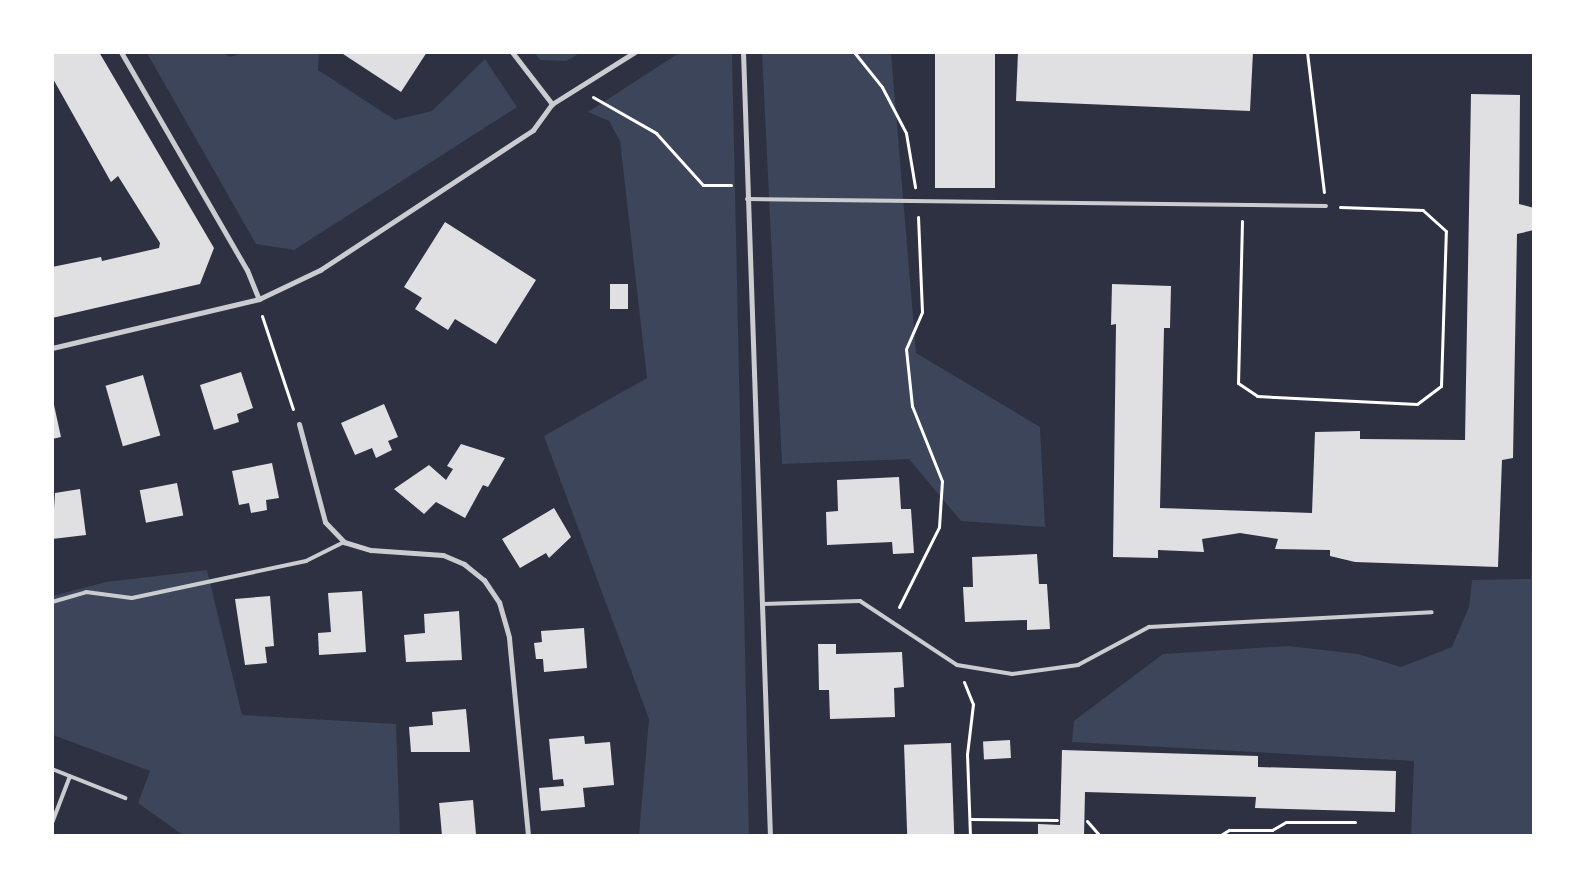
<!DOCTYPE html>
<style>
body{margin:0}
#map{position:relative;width:1586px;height:888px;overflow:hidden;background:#2d3142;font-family:"Exo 2",sans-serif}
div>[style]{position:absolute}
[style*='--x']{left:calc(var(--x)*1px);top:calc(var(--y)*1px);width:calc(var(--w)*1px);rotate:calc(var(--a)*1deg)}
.green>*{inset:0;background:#3c4559}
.building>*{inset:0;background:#e0e0e3;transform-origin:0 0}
.path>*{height:3px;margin:-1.5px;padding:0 1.5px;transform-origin:1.5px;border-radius:1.5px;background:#fff}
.service>*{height:4px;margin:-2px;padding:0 2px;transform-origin:2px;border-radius:2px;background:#caccd0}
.minor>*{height:5px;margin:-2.5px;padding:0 2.5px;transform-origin:2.5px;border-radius:2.5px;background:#caccd0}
span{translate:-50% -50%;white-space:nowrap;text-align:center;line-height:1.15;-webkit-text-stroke:4px #fff;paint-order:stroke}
.frame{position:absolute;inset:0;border:54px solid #fff;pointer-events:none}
</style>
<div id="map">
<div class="green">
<i style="clip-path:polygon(244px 52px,319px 53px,318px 70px,395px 120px,432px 111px,485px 59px,517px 107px,294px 250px,256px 244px,147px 53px,224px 53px,230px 57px)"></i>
<i style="clip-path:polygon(535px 53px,580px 53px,566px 61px,540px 60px)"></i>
<i style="clip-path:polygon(679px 53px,732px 53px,749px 835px,639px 835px,649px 719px,544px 436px,647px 378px,620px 141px,609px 121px,588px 112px)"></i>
<i style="clip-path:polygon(762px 53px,891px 53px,916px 353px,1040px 427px,1045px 527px,961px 521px,909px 459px,782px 464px)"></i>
<i style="clip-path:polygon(1533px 438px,1533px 835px,1411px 835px,1414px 761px,1072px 742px,1074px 721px,1163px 654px,1288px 646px,1358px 654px,1401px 667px,1452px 647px,1469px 607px,1472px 580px,1531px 579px)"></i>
<i style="clip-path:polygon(207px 570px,242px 715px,396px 724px,400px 835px,183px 835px,138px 803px,150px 771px,53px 735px,52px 596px,106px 582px)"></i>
</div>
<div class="building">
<i style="clip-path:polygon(52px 52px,99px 52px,214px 248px,200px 284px,52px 318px,52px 267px,101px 257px,102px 261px,159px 248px,160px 243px,118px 176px,111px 182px,52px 77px)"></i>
<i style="clip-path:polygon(340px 52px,427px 52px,401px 92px)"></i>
<i style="left:935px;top:52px;width:60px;height:136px"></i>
<i style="clip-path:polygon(1018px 52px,1253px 52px,1250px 111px,1016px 101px)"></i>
<i style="clip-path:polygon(1471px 94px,1520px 95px,1519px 204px,1534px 208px,1534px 230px,1517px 234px,1513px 458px,1502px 460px,1498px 567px,1355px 562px,1330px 556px,1330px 550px,1275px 549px,1278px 539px,1240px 533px,1202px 539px,1204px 552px,1158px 550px,1158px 558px,1113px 557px,1116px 324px,1111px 325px,1112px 284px,1171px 286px,1170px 328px,1164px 328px,1160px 508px,1312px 513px,1315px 432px,1360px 431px,1360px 439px,1465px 440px)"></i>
<i style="clip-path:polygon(445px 222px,536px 280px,496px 344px,455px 319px,448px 330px,415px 309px,422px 298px,404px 287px)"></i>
<i style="left:610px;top:284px;width:18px;height:25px"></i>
<i style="clip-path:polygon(241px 372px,253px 408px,237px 414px,239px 422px,214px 430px,200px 385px)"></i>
<i style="left:143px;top:375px;width:63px;height:39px;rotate:74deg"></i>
<i style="clip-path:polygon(52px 396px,61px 437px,52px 439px)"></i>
<i style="clip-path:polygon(384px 404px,398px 437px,388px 441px,392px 450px,376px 458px,372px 448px,355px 455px,341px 423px)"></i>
<i style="clip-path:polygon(461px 444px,505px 458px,488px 487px,483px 485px,465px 518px,436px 502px,424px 514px,394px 489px,429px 465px,446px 480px,453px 469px,447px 466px)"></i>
<i style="clip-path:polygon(272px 463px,279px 498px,266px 500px,267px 510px,251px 513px,249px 503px,239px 505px,232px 471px)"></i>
<i style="clip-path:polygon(899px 477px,901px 509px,911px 509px,914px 553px,893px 554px,892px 542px,827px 545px,826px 512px,838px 511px,837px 480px)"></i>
<i style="left:177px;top:483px;width:33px;height:38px;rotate:79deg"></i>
<i style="clip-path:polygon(80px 489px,86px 535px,52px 539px,55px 493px)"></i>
<i style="clip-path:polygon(554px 508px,571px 537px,549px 558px,546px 553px,520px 568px,502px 539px)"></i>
<i style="clip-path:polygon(1037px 554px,1039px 584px,1047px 584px,1050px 629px,1027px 630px,1027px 620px,965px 622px,963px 587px,973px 587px,972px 557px)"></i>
<i style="clip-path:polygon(362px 591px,366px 652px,319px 655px,318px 633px,331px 632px,328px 593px)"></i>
<i style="clip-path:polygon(270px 596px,274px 646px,265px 647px,267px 663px,245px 665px,235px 599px)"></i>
<i style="clip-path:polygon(459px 611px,462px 660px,406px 662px,404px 635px,425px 633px,424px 614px)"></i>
<i style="clip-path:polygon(584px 628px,587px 668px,544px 672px,543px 659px,536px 659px,534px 643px,542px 642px,541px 631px)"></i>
<i style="clip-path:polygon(818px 644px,836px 644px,836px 654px,902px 652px,904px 687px,894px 688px,895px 717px,830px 719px,829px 690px,819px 690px)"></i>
<i style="clip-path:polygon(466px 709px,470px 752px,411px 752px,409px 727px,433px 725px,432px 712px)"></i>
<i style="clip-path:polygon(584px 736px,585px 744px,610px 742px,614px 785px,583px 788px,585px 807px,541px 811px,539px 788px,564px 786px,563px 779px,553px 780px,549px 739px)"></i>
<i style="left:1010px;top:740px;width:18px;height:27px;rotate:87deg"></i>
<i style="left:951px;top:743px;width:93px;height:47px;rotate:88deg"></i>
<i style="clip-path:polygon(1062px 750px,1258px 756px,1258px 767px,1396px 771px,1395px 812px,1255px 808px,1256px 797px,1085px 792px,1084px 836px,1038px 836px,1038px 824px,1060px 825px)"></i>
<i style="left:473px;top:800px;width:36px;height:34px;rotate:85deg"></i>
</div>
<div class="path">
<i style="--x:854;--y:52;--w:45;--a:51.3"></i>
<i style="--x:882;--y:87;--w:52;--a:62.4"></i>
<i style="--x:906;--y:133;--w:55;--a:80.5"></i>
<i style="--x:1307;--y:52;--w:141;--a:83.1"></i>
<i style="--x:593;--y:97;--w:73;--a:29.7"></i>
<i style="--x:656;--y:133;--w:70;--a:47.9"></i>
<i style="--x:703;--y:185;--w:28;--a:0"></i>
<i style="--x:1242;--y:221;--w:162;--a:91.4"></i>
<i style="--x:1238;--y:383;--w:23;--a:34"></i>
<i style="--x:1257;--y:396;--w:160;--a:2.9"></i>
<i style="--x:1417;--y:404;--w:30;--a:-37"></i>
<i style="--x:1441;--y:386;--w:155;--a:-88.2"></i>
<i style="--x:1446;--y:231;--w:31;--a:-138"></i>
<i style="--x:1423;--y:210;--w:83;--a:-177.9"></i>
<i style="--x:262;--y:316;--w:98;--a:71.6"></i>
<i style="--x:899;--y:607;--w:89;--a:-63.4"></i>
<i style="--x:939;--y:527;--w:46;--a:-86.3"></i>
<i style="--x:942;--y:481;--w:81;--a:-111.8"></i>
<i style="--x:912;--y:406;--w:57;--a:-96"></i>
<i style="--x:906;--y:349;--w:40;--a:-66.6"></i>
<i style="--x:922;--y:312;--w:95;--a:-92.4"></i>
<i style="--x:964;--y:682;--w:24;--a:68"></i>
<i style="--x:973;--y:704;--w:50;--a:96.8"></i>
<i style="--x:967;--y:754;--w:82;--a:87.9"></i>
<i style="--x:970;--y:819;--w:87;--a:0.7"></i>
<i style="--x:1087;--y:821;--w:20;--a:49"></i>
<i style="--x:1219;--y:836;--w:12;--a:-31"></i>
<i style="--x:1229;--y:830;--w:43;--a:0"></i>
<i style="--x:1272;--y:830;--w:16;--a:-30"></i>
<i style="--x:1286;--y:822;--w:69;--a:0"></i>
</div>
<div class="service">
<i style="--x:747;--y:199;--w:579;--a:0.69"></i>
<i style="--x:52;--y:602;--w:35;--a:-16"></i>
<i style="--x:86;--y:592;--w:46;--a:7.4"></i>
<i style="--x:132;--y:598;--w:178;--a:-12"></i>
<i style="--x:306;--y:561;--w:42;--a:-26.6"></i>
<i style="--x:762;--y:604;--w:98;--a:-1.8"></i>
<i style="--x:860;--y:601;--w:116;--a:33.4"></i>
<i style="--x:957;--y:665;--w:56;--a:9.3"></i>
<i style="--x:1012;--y:674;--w:67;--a:-7.8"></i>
<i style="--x:1078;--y:665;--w:81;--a:-28.2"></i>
<i style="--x:1149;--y:627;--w:283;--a:-3"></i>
<i style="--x:52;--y:769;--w:79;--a:21.7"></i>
<i style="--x:52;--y:823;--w:50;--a:-69"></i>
</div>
<div class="minor">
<i style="--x:121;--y:52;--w:252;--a:60"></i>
<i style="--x:247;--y:270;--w:31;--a:68"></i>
<i style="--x:512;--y:52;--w:66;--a:52.4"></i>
<i style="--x:743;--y:52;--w:784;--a:88.03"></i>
<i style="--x:52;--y:348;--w:213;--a:-13.3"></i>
<i style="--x:259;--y:299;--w:68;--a:-25.4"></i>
<i style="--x:320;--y:270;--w:255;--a:-33.3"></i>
<i style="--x:533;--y:130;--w:32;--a:-54"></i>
<i style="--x:552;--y:104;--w:98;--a:-32.1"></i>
<i style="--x:299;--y:424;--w:101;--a:75.1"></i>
<i style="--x:325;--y:522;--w:28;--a:46"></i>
<i style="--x:344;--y:542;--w:28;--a:17"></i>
<i style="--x:371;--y:550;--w:72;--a:4"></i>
<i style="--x:443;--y:555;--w:23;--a:23"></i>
<i style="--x:464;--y:564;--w:26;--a:39"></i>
<i style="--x:484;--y:580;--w:27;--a:56"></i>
<i style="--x:499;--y:602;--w:37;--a:74"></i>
<i style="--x:509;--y:638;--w:199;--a:84.5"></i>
</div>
<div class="frame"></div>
</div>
